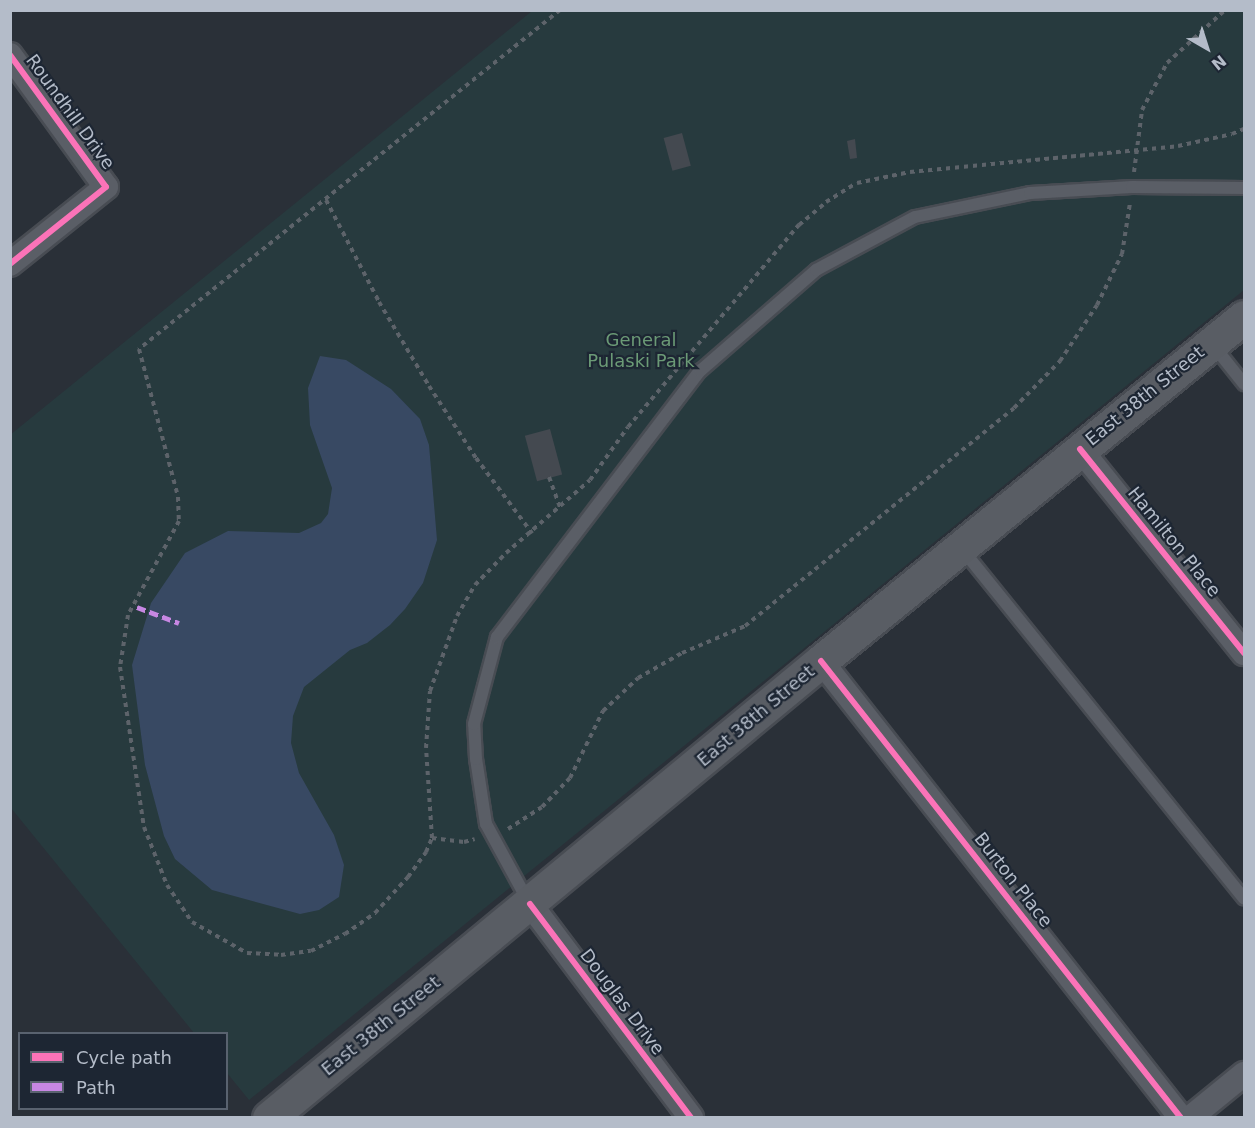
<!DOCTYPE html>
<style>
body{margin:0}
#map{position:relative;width:1255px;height:1128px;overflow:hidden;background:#2a3038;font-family:"DejaVu Sans",sans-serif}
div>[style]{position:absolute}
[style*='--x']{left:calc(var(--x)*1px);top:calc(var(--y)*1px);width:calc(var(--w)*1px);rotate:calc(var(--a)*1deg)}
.green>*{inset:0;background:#273a3e}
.water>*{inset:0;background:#384963}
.building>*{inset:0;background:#444950;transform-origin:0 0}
.path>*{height:4px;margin-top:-2px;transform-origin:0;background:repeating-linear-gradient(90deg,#5d636a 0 4.5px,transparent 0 9px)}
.roads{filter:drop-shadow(2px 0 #484c53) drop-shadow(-2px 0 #484c53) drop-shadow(0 2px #484c53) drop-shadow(0 -2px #484c53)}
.lane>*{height:12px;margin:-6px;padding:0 6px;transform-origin:6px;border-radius:6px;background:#5a5e66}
.street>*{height:24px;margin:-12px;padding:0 12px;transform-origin:12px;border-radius:12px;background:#5a5e66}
.secondary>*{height:33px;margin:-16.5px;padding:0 16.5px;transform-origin:16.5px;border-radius:16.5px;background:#595d64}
.quiet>*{height:4.5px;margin-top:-2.25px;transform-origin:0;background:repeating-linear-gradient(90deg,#c787e3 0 9px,transparent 0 13.5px)}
.cycleway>*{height:6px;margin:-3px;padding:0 3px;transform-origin:3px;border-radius:3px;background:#fb73b8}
span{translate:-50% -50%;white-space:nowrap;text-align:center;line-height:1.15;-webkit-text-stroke:4.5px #1d2633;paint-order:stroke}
.street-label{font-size:18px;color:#b4bcc9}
.park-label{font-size:18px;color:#6b9a76}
.frame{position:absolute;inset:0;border:12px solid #b4bcc9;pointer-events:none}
.legend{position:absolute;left:18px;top:1032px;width:210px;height:78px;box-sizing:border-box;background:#1d2633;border:2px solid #59626f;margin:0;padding:8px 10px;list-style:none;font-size:18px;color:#b4bcc9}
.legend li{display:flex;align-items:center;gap:12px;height:30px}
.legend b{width:30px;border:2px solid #59626f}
.north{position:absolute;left:1177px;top:18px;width:60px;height:60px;-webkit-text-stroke:4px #1d2633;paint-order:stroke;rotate:141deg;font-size:16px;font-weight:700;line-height:24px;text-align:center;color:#b4bcc9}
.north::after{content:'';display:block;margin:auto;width:21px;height:27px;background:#b4bcc9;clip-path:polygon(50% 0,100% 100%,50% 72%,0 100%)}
</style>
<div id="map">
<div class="green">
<i style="clip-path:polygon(532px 11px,1244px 11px,1244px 290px,249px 1100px,227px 1073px,226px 1034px,194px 1033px,11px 808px,10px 435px)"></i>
</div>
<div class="water">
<i style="clip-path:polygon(320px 356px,346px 360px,391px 389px,420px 419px,429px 445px,437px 540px,423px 583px,405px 609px,390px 625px,367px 643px,350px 650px,304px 687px,293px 716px,291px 743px,299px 773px,334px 835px,344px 865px,339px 897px,319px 910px,300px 914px,212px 890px,175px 859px,164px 836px,145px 765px,132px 665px,151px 603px,185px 553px,228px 531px,299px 533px,321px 523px,328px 514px,332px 488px,310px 425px,308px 388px)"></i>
</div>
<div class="building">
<i style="left:682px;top:133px;width:34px;height:19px;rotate:75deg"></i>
<i style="clip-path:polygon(855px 139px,857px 158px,850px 159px,847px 141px)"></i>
<i style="left:550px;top:429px;width:47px;height:26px;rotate:75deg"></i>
</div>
<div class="path">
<i style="--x:560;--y:10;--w:541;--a:141.16"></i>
<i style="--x:139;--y:349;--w:153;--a:75.2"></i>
<i style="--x:178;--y:497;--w:24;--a:88"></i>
<i style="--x:179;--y:521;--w:107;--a:118.5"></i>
<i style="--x:128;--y:615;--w:53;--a:98.7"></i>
<i style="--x:120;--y:667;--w:162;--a:81.5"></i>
<i style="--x:144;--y:827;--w:62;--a:68.4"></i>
<i style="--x:167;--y:885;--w:45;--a:56"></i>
<i style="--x:192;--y:922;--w:63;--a:29.4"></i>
<i style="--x:247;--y:953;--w:34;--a:3"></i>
<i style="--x:281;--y:955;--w:30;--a:-8"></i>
<i style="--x:311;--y:951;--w:38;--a:-27"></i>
<i style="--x:345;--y:934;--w:37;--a:-35"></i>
<i style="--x:375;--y:913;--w:49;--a:-47.5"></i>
<i style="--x:408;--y:877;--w:31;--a:-54"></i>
<i style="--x:426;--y:852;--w:15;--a:-67"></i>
<i style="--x:432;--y:838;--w:90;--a:-93.8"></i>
<i style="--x:426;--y:748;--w:57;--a:-86"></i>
<i style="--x:430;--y:691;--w:80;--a:-70.2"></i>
<i style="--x:457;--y:616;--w:36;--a:-60"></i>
<i style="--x:475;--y:585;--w:45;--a:-45.9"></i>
<i style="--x:506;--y:553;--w:111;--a:-41"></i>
<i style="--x:590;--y:480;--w:65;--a:-54.4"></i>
<i style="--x:628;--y:427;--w:265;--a:-49.8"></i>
<i style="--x:799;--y:225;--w:35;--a:-40"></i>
<i style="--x:826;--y:202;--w:36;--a:-32"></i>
<i style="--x:857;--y:183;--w:54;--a:-11.7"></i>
<i style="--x:910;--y:172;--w:269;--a:-5.5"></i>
<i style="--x:1178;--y:146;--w:55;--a:-12.5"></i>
<i style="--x:1232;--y:134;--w:13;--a:-23"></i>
<i style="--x:1134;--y:172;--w:63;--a:-82.6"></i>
<i style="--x:1142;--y:110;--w:53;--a:-62"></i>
<i style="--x:1167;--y:63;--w:79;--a:-42.4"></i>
<i style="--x:326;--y:200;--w:115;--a:62.5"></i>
<i style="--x:379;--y:302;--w:98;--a:59.2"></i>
<i style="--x:429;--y:386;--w:86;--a:56.9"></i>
<i style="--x:476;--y:458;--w:94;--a:53.3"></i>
<i style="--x:549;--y:477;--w:32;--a:70"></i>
<i style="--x:508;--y:829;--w:40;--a:-32.9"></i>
<i style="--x:542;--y:807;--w:40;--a:-46"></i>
<i style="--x:570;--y:778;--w:75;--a:-63.8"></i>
<i style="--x:603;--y:711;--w:48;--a:-43.3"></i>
<i style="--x:638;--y:678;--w:51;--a:-29.6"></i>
<i style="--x:682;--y:653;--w:69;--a:-23.2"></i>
<i style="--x:745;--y:626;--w:346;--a:-39"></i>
<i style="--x:1014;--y:408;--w:66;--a:-45.6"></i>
<i style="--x:1060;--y:361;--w:67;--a:-56.5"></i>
<i style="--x:1097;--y:305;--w:57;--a:-63.9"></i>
<i style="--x:1122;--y:254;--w:52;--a:-81.1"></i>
<i style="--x:432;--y:838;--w:32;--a:7"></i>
<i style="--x:464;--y:842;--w:11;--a:-15"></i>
</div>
<div class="roads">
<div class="lane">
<i style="--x:1213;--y:345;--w:50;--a:51.5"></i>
<i style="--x:962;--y:549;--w:449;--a:51.1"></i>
<i style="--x:528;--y:901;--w:88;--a:-118.6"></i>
<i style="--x:486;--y:824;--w:66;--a:-98.7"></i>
<i style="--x:476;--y:759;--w:35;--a:-93"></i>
<i style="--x:474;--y:724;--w:90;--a:-75.2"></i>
<i style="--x:497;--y:637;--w:335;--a:-52.7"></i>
<i style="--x:700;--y:371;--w:154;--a:-41"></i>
<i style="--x:816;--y:270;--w:112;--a:-28.2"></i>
<i style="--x:915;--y:217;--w:117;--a:-11.8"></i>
<i style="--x:1030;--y:193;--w:102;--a:-3.4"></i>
<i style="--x:1132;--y:187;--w:112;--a:0.5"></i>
</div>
<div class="street">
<i style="--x:10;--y:55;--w:163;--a:54"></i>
<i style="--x:106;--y:187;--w:123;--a:141.3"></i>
<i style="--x:1080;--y:449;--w:262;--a:51.2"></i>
<i style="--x:821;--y:661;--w:582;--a:51.77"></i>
<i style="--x:530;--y:904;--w:268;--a:53"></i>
<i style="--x:1190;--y:1118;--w:70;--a:-39.2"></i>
</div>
<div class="secondary">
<i style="--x:269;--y:1118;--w:717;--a:-39.62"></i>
<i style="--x:821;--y:661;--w:545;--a:-39.12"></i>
</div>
</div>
<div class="quiet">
<i style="--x:137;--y:607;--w:45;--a:20.9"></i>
</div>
<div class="cycleway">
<i style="--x:10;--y:55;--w:163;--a:54"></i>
<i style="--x:106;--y:187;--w:123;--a:141.3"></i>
<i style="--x:1080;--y:449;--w:262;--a:51.2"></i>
<i style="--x:821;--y:661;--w:582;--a:51.77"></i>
<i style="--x:530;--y:904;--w:268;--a:53"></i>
</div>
<div class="street-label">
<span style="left:70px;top:112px;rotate:54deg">Roundhill Drive</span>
<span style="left:1145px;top:396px;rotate:-39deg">East 38th Street</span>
<span style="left:1174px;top:542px;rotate:51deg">Hamilton Place</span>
<span style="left:756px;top:716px;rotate:-40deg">East 38th Street</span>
<span style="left:1013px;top:880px;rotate:52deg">Burton Place</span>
<span style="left:622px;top:1002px;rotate:53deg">Douglas Drive</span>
<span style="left:381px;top:1026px;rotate:-39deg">East 38th Street</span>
</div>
<div class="park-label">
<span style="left:641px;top:351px">General<br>Pulaski Park</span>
</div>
<div class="frame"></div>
<ul class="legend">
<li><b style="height:8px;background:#fb73b8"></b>Cycle path</li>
<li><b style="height:8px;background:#c787e3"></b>Path</li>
</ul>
<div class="north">N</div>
</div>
